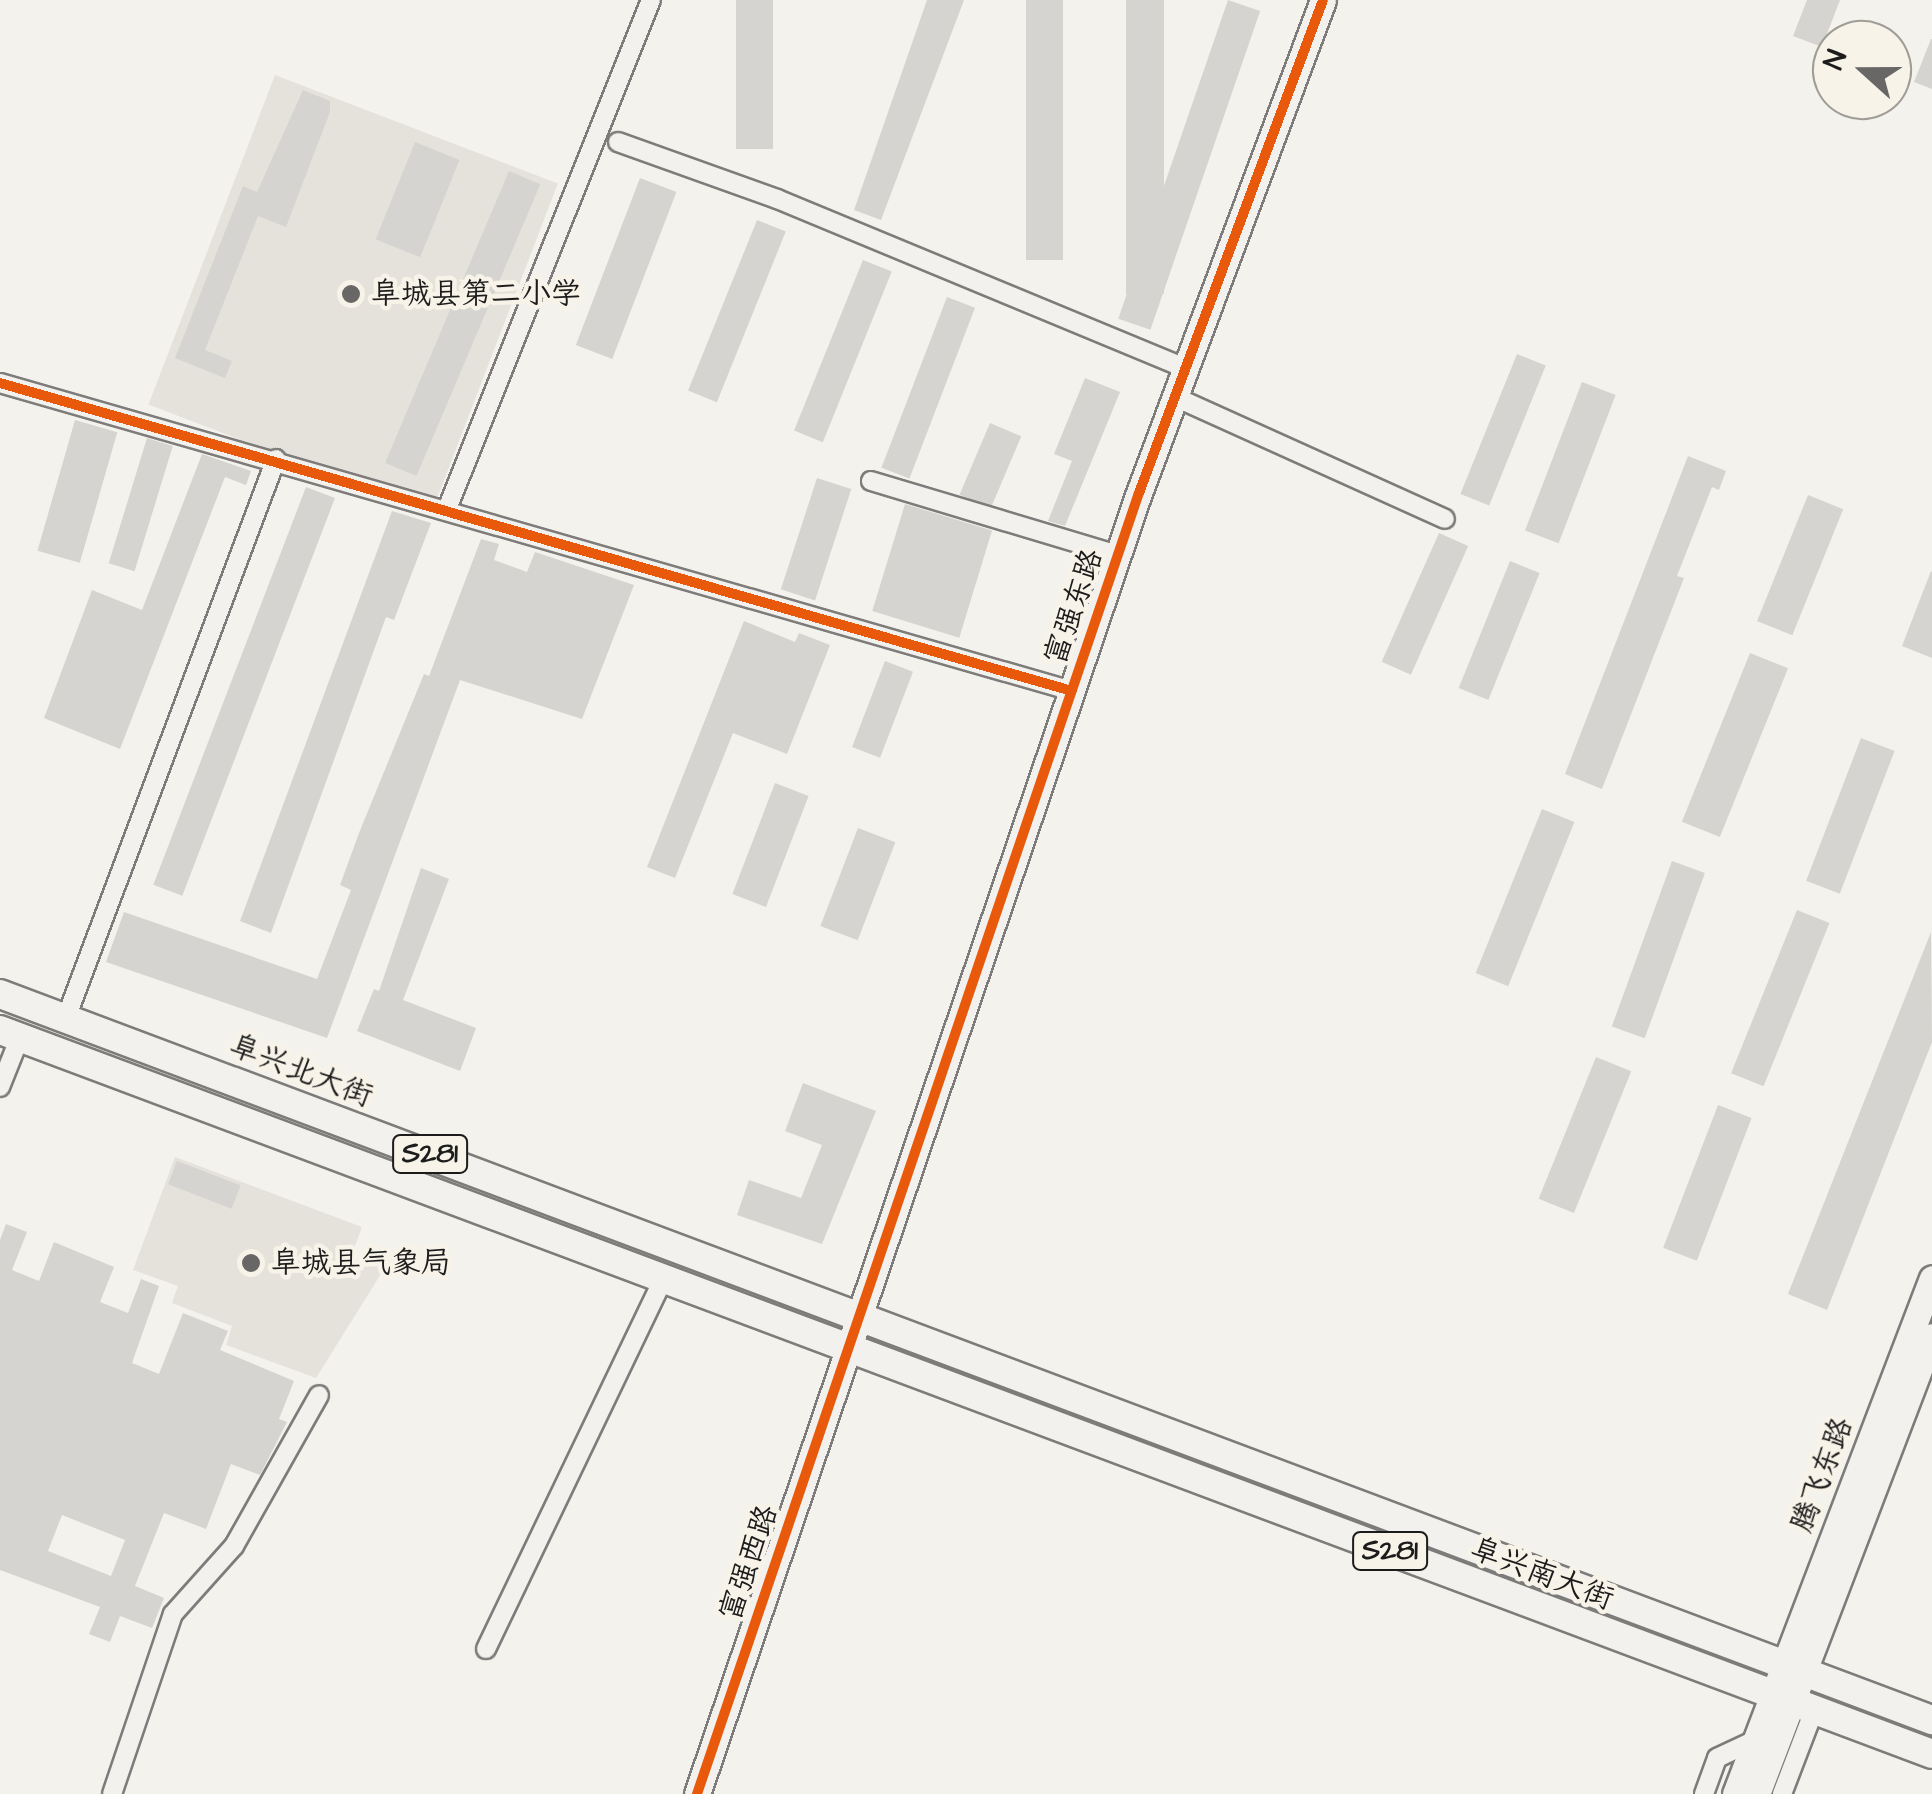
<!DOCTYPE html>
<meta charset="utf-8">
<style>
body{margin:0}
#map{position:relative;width:1932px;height:1794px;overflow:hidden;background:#f4f2ec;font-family:"Architects Daughter","LXGW WenKai TC",sans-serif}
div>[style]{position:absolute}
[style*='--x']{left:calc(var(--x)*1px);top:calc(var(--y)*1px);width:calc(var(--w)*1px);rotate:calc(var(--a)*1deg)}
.built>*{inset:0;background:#e4e2da;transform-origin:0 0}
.building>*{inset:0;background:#d5d4d0;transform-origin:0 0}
.roads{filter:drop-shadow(2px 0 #7d7c7a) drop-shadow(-2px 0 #7d7c7a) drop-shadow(0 2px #7d7c7a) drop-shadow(0 -2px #7d7c7a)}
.street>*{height:18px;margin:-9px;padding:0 9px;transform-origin:9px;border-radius:9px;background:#f2f1ed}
.secondary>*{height:25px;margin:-12.5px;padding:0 12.5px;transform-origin:12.5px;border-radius:12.5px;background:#f2f1ed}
.primary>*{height:28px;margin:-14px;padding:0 14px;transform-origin:14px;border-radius:14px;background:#f2f1ed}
.cycleway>*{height:10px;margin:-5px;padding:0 5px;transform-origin:5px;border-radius:5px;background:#e8590c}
.dots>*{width:28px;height:28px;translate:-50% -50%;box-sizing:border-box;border:5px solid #f7f3e8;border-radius:50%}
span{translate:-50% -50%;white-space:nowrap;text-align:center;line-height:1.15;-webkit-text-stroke:9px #f7f3e8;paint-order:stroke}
.shield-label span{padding:2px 8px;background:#f7f3e8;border:2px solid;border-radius:8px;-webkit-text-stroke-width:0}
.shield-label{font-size:28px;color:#1c1c1c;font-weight:700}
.poi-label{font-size:30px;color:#1c1c1c}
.left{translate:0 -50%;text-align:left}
.street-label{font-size:30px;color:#1c1c1c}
.north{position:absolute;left:1812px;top:20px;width:100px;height:100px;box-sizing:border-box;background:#f7f3e8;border:2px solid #9f9d96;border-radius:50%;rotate:291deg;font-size:28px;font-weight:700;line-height:40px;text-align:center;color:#1c1c1c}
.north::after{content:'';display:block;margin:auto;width:35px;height:45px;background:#686765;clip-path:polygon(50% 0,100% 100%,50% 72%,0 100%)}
</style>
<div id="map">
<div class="built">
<i style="left:275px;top:75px;width:303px;height:353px;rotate:21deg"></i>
<i style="clip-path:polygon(175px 1157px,362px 1227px,351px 1257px,384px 1269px,316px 1378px,226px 1345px,232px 1326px,172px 1303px,178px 1286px,133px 1270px)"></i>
</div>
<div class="building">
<i style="left:736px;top:0;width:37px;height:149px"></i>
<i style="clip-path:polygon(927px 0,964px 0,881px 220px,854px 210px)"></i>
<i style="left:1026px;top:0;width:37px;height:260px"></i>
<i style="left:1126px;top:0;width:38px;height:294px"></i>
<i style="left:1228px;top:0;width:34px;height:337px;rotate:19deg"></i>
<i style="clip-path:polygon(1807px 0,1840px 0,1822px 47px,1793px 36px)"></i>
<i style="clip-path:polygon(1931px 39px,1932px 39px,1932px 89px,1914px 82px)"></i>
<i style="clip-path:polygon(303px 90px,330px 101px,330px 112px,286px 227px,258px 216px,205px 350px,232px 361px,225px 378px,175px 358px,243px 186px,257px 192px)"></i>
<i style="left:415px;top:142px;width:48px;height:105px;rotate:22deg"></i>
<i style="left:509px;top:171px;width:34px;height:317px;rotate:23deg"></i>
<i style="left:640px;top:178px;width:39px;height:179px;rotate:21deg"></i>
<i style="left:757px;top:220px;width:31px;height:184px;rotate:22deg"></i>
<i style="left:863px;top:260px;width:31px;height:184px;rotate:22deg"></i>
<i style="left:947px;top:297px;width:30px;height:183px;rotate:21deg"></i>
<i style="left:1517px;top:354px;width:31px;height:151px;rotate:22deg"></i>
<i style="clip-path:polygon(1085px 378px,1120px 392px,1065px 526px,1048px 521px,1072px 461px,1054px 454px)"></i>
<i style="left:1582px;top:382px;width:36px;height:159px;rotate:21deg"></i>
<i style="left:75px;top:420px;width:44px;height:136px;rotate:16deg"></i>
<i style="left:990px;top:423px;width:34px;height:78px;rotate:23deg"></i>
<i style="left:147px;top:438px;width:27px;height:131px;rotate:17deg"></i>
<i style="clip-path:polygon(202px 454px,251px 471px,246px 485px,225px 477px,120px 749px,44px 718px,92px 590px,142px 610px)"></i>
<i style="clip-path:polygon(1688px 456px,1726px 471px,1719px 490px,1712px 487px,1677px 576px,1684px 578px,1602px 789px,1565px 774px)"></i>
<i style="left:817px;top:478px;width:36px;height:117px;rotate:18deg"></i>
<i style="left:306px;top:487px;width:31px;height:426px;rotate:21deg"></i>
<i style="left:1808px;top:495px;width:38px;height:136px;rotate:22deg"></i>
<i style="left:905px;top:504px;width:91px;height:112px;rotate:17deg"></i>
<i style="clip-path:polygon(392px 511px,431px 523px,394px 620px,386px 617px,271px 933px,240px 921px)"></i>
<i style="left:1439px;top:533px;width:32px;height:141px;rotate:24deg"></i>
<i style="clip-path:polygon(481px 539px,499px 544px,494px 560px,527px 572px,535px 552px,634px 585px,582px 719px,460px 680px,327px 1038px,106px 962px,124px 912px,317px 979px,351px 890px,340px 885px,359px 833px,424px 674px,429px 676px)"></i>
<i style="left:1510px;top:561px;width:32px;height:137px;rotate:22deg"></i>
<i style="clip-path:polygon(1931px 571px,1932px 572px,1932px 658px,1902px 646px)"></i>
<i style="clip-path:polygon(744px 621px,795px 642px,799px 633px,830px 645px,787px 754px,733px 733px,675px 878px,647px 867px)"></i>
<i style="left:1750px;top:653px;width:41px;height:182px;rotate:22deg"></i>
<i style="left:885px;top:661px;width:30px;height:92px;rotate:21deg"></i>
<i style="left:1861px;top:738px;width:36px;height:153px;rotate:21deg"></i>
<i style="left:775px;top:783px;width:36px;height:119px;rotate:21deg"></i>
<i style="left:1542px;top:809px;width:35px;height:177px;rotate:22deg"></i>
<i style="left:858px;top:828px;width:40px;height:105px;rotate:21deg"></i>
<i style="left:1672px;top:861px;width:35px;height:176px;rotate:20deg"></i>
<i style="clip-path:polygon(421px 868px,449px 879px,403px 1000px,476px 1028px,460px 1071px,357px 1031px,374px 989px,379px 991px)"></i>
<i style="left:1797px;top:910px;width:35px;height:176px;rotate:22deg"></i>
<i style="clip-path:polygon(1931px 932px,1932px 1042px,1827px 1310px,1788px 1294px)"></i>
<i style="left:1596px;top:1057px;width:38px;height:153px;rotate:22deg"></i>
<i style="clip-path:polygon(803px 1083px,876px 1111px,822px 1244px,737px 1215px,749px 1180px,801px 1198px,822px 1145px,785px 1131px)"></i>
<i style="left:1718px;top:1105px;width:36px;height:153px;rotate:21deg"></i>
<i style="left:177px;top:1161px;width:68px;height:25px;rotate:21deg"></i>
<i style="clip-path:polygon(evenodd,6px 1224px,27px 1232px,12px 1270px,39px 1281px,54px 1242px,114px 1267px,100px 1302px,128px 1313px,141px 1279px,159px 1286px,132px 1363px,159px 1374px,183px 1313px,228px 1331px,220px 1350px,294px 1381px,279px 1419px,287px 1422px,260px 1475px,231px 1464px,206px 1529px,164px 1513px,135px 1586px,164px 1598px,152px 1628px,120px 1616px,110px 1642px,89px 1634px,100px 1607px,0 1570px,0 1240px,6px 1224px,62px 1515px,125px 1540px,111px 1576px,48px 1551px,62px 1515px)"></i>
</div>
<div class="roads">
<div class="street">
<i style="--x:618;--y:142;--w:169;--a:19.7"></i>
<i style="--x:777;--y:199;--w:442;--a:22.5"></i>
<i style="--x:0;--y:383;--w:1115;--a:16.03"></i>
<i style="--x:1175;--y:397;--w:296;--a:24.3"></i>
<i style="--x:871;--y:481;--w:258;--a:16.7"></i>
<i style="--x:447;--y:509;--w:548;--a:-68.16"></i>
<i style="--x:66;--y:1018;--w:597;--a:-69.41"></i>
<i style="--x:0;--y:1087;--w:54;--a:-68.2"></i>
<i style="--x:486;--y:1649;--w:410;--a:-64.4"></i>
<i style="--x:112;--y:1794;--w:190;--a:-71.3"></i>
<i style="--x:173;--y:1614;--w:91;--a:-48.1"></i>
<i style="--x:234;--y:1546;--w:173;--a:-60.6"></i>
<i style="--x:1704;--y:1794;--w:38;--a:-70"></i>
<i style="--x:1717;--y:1758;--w:42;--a:-25.3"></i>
<i style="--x:1782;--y:1794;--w:90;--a:-69.1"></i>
</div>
<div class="secondary">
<i style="--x:697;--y:1794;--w:1374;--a:-71.24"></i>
<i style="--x:1139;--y:493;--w:526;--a:-69.53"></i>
<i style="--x:1735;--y:1794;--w:552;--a:-69.1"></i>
<i style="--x:1757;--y:1794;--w:490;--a:-69.1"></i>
</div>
<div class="primary">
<i style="--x:0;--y:994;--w:2064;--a:20.6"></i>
<i style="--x:0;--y:1030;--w:2063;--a:20.54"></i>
</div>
</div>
<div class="cycleway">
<i style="--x:0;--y:383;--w:1115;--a:16.03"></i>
<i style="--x:697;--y:1794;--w:1374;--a:-71.24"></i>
<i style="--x:1139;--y:493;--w:526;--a:-69.53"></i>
</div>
<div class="dots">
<i style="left:351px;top:294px;background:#686765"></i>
<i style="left:251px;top:1263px;background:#686765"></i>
</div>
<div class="shield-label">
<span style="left:430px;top:1154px">S281</span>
<span style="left:1390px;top:1551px">S281</span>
</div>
<div class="poi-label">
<span class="left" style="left:371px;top:294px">阜城县第二小学</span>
<span class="left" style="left:271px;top:1263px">阜城县气象局</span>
</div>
<div class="street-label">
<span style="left:1074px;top:607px;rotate:-71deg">富强东路</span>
<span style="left:301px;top:1071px;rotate:21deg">阜兴北大街</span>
<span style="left:1822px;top:1475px;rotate:-69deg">腾飞东路</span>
<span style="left:749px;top:1563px;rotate:-71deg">富强西路</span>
<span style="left:1542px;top:1574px;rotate:21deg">阜兴南大街</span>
</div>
<div class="north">N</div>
</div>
